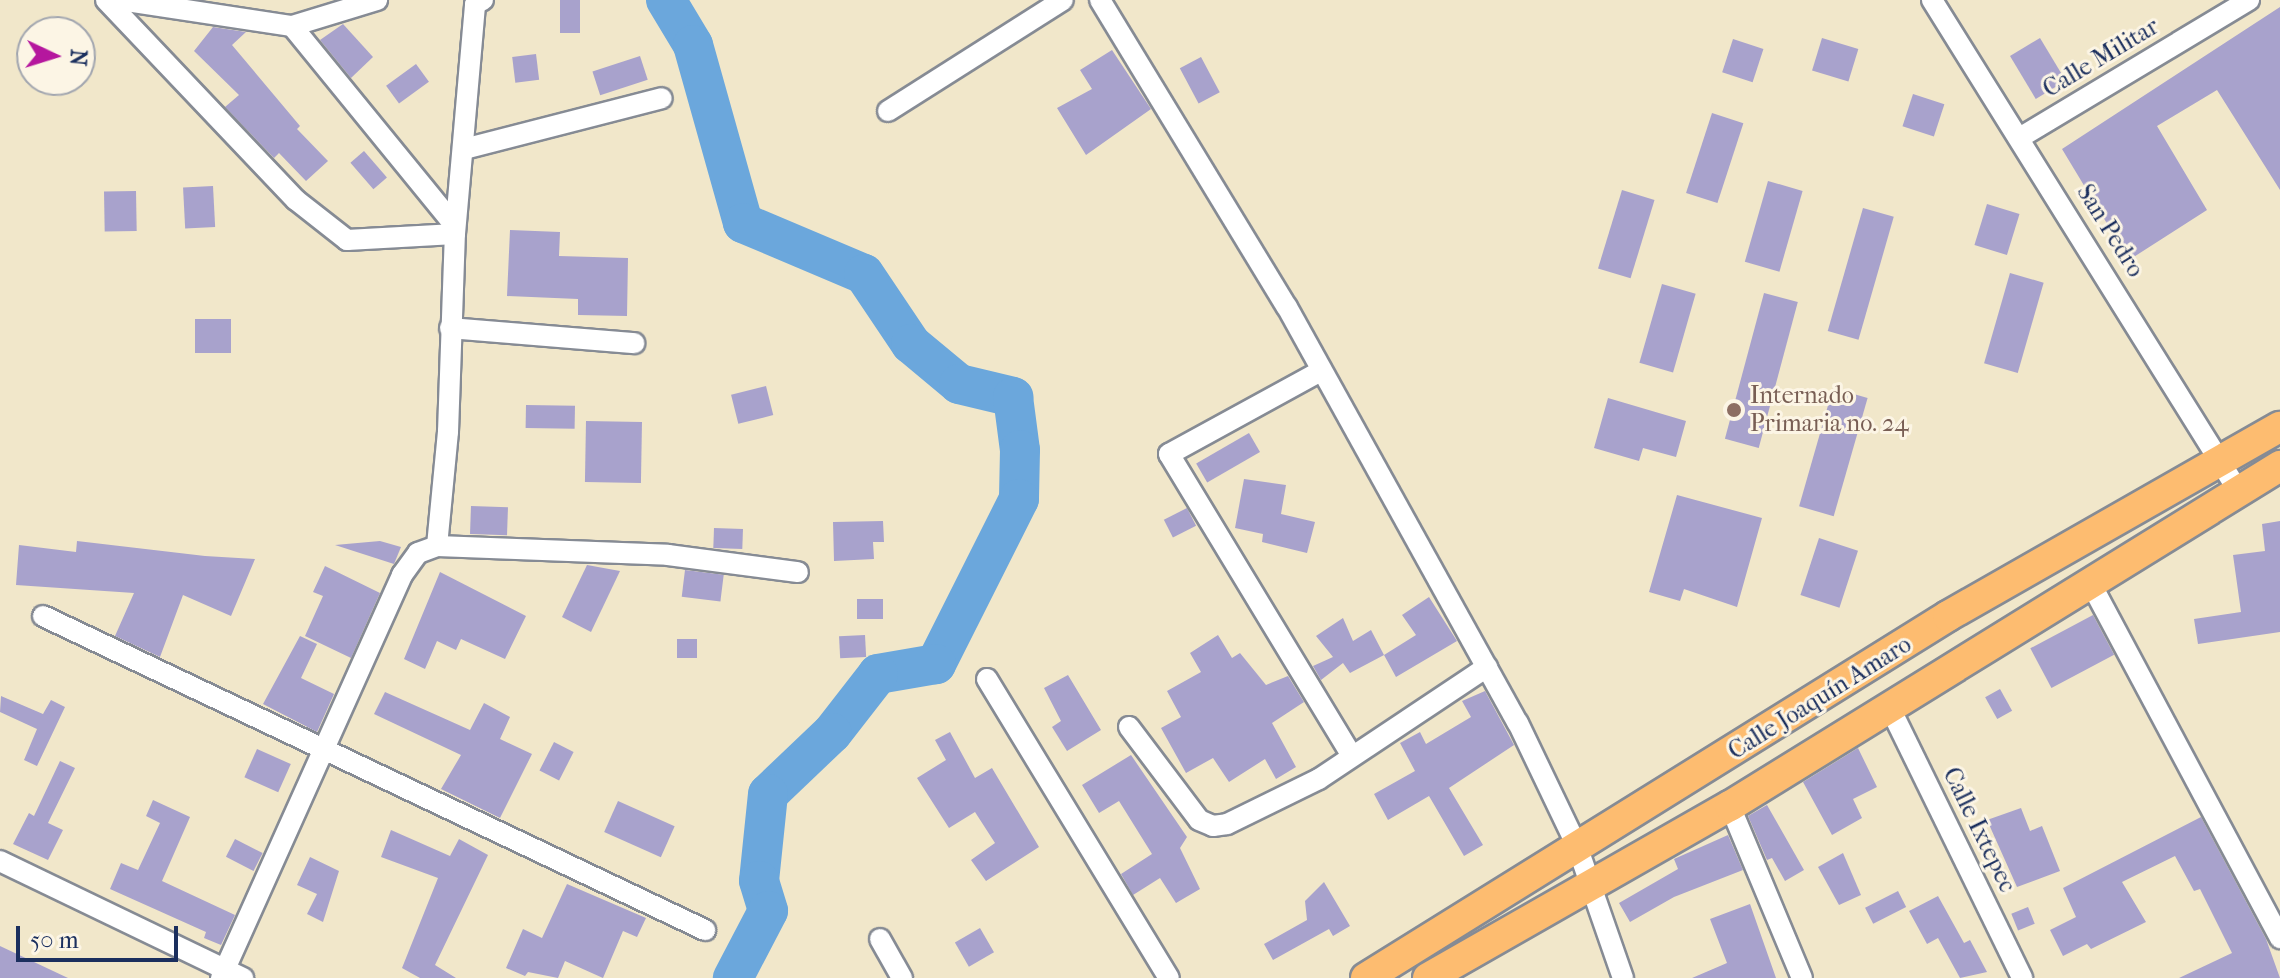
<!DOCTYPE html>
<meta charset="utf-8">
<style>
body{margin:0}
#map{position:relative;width:2280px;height:978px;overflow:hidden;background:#f1e7ca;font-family:"IM FELL French Canon",serif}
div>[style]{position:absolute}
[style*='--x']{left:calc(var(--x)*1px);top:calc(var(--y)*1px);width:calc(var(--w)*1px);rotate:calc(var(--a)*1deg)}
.river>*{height:40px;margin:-20px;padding:0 20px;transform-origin:20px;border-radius:20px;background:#6ba7dc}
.building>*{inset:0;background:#a8a2cc;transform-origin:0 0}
.roads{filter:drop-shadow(2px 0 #868b94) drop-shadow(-2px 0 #868b94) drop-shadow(0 2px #868b94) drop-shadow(0 -2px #868b94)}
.minor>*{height:20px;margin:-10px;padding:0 10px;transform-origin:10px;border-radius:10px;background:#fff}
.primary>*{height:30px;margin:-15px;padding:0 15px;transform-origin:15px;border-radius:15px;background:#fdbc70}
.dots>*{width:22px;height:22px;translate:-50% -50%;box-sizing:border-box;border:4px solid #fcf5e5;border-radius:50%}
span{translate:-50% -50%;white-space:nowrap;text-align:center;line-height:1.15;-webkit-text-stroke:6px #fcf5e5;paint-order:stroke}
.street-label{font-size:24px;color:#1b2f5e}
.education-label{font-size:24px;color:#785e54}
.left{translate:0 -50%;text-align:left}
.north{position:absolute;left:16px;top:16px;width:80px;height:80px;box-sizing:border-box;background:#fcf5e5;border:2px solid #a2a6af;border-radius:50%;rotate:94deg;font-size:22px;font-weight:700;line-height:32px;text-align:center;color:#1b2f5e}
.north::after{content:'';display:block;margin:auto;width:28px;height:36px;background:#b5179e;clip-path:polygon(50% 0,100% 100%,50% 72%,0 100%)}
.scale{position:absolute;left:16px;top:926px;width:162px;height:36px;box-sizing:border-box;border:4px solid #1b2f5e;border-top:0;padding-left:10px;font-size:24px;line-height:28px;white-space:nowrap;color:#1b2f5e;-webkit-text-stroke:6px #fcf5e5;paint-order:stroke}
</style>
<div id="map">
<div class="river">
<i style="--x:666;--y:0;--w:52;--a:59"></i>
<i style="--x:693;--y:45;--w:185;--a:74.3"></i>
<i style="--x:743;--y:223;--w:131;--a:22.9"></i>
<i style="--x:864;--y:274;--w:84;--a:56.1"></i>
<i style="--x:911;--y:344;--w:62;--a:39.8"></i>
<i style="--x:959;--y:384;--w:56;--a:13.5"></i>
<i style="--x:1013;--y:397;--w:53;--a:82.5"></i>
<i style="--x:1020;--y:450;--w:49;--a:91.2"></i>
<i style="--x:1019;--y:499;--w:185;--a:116.7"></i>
<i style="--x:936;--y:664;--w:59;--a:170.2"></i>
<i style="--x:878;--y:674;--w:75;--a:127.9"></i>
<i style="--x:832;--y:733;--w:88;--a:136.4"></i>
<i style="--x:768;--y:794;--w:87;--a:95.9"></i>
<i style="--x:759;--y:881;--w:31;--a:73"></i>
<i style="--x:768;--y:911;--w:76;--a:117.6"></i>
</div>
<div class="building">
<i style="left:560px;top:0;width:20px;height:33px"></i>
<i style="clip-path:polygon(2280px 7px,2280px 190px,2217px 90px,2157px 126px,2207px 210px,2129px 260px,2062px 149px)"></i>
<i style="clip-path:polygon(343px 24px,373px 57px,351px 78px,320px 40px)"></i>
<i style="clip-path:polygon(213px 27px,246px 32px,232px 45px,300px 126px,297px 129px,328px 161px,306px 181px,279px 153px,274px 158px,225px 107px,239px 95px,194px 51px)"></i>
<i style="left:1822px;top:38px;width:38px;height:34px;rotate:17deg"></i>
<i style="left:2040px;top:38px;width:50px;height:35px;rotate:59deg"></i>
<i style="left:1733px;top:39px;width:32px;height:35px;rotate:18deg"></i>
<i style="clip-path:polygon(1112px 50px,1151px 109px,1086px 155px,1057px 108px,1092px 89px,1080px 70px)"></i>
<i style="left:536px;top:54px;width:26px;height:24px;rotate:83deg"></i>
<i style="left:640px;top:56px;width:25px;height:50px;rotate:72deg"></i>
<i style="left:1201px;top:57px;width:40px;height:24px;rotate:62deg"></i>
<i style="left:416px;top:64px;width:22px;height:37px;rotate:54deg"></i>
<i style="left:1913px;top:94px;width:33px;height:34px;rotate:18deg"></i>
<i style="left:1712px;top:113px;width:33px;height:84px;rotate:18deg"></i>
<i style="left:364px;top:151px;width:35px;height:18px;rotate:49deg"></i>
<i style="left:1768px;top:181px;width:36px;height:84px;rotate:16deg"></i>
<i style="left:213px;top:186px;width:41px;height:30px;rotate:87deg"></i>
<i style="left:1622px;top:190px;width:34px;height:82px;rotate:17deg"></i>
<i style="left:136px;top:191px;width:40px;height:32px;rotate:89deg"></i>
<i style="left:1987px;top:204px;width:34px;height:43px;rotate:17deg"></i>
<i style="left:1863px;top:208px;width:32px;height:128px;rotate:16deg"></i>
<i style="clip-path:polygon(510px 230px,560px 232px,559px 256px,628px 258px,627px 316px,578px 315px,578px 299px,507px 296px)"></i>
<i style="left:2010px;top:273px;width:35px;height:94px;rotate:16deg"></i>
<i style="left:1662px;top:284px;width:35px;height:82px;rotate:16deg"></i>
<i style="left:1764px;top:293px;width:35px;height:151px;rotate:15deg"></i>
<i style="left:195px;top:319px;width:36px;height:34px"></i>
<i style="left:766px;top:386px;width:30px;height:36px;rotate:76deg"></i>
<i style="left:1833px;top:388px;width:36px;height:123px;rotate:16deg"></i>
<i style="clip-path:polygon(1608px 398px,1686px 421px,1676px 457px,1643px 448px,1639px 461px,1594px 448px)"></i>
<i style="left:526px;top:405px;width:49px;height:23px;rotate:1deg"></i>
<i style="left:586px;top:421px;width:56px;height:61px;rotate:1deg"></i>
<i style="left:1249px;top:433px;width:22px;height:61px;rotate:60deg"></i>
<i style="clip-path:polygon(1244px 479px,1286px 485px,1281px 514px,1315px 522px,1307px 553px,1262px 542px,1263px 534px,1235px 528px)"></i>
<i style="clip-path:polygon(1677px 495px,1762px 518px,1737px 607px,1684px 589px,1680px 601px,1649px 592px)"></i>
<i style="left:471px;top:506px;width:37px;height:28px;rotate:2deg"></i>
<i style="left:1187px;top:508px;width:20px;height:26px;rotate:63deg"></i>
<i style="clip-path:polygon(883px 521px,884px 542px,873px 542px,874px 559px,834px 561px,833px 522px)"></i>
<i style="clip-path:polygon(2280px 521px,2280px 632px,2198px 644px,2194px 619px,2241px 612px,2233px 555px,2265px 551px,2262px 524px)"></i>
<i style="left:714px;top:528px;width:29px;height:20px;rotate:2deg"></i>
<i style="left:1819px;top:538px;width:41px;height:60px;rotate:18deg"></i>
<i style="clip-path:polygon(77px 541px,205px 556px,255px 559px,231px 616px,183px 595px,160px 657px,115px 636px,134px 593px,16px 585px,19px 545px,76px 552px)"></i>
<i style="clip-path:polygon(380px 541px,401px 547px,394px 564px,335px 545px)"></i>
<i style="clip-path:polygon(587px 565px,620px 571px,591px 632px,562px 617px)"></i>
<i style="clip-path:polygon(325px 566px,380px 593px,351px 658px,305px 636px,323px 596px,313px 592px)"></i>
<i style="left:685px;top:570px;width:39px;height:27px;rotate:7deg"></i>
<i style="clip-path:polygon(440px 572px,526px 616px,505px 659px,461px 639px,456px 650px,437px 641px,425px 669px,404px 659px)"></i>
<i style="clip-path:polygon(1429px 597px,1457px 641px,1396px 677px,1384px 655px,1416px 635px,1402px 615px)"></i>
<i style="left:857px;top:599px;width:26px;height:20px"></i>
<i style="left:2093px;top:615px;width:45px;height:71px;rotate:62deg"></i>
<i style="clip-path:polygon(1343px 618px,1353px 641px,1371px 630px,1384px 655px,1350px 673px,1343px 663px,1321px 680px,1313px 666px,1333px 657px,1316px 636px)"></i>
<i style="left:865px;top:635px;width:22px;height:26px;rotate:87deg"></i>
<i style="clip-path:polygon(1218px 635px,1232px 658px,1240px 653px,1266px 685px,1288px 676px,1304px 702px,1272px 723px,1296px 767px,1276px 779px,1265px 759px,1229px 782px,1213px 758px,1186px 773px,1161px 728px,1181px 717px,1167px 691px,1201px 672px,1190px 653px)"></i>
<i style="clip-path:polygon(300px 636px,317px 644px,301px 678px,334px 694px,317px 732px,263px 704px)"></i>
<i style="left:677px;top:639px;width:20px;height:19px"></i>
<i style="clip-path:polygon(1068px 675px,1101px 730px,1067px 751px,1052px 727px,1061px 721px,1044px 688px)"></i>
<i style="left:2000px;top:689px;width:25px;height:17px;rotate:61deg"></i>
<i style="clip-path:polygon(1485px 691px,1514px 745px,1449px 788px,1483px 845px,1464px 856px,1429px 796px,1388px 820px,1374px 794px,1415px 771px,1400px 743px,1420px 732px,1426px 744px,1471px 717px,1462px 701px)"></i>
<i style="clip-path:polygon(385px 692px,470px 730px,484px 703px,510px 717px,500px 739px,532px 754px,500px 818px,441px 789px,461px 755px,374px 714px)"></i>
<i style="clip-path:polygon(1px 696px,43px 714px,51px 700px,65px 707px,37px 766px,24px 760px,37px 729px,0 712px)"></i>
<i style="clip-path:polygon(950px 732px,975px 778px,992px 768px,1039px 847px,986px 881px,971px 860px,995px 843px,975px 812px,949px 828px,917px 778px,946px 760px,935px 740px)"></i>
<i style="left:554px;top:742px;width:22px;height:32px;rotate:27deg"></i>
<i style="clip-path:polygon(1858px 748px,1877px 787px,1853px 799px,1862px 818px,1832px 835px,1803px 782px)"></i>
<i style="left:257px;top:749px;width:37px;height:31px;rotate:24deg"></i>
<i style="clip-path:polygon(1131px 755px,1187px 837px,1180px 848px,1200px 889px,1176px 903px,1160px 878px,1133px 895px,1121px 874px,1152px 854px,1119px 801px,1099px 813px,1082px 785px)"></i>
<i style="clip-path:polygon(60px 761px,75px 768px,48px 823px,63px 830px,48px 860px,13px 844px,29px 813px,34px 816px)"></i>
<i style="clip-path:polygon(153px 800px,190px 817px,162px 881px,235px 915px,221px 945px,204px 938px,206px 932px,110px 889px,121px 863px,138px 870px,160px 823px,146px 816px)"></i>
<i style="left:618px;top:801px;width:62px;height:34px;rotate:24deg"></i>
<i style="clip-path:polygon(1767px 805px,1804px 870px,1785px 881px,1772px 858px,1767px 860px,1748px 816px)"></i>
<i style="clip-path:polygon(2021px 808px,2030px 831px,2042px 826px,2060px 871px,2017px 887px,1987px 820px)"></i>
<i style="clip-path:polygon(2201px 817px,2266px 939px,2280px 978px,2179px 978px,2232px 953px,2200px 889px,2194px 891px,2175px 856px,2122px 882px,2146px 922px,2091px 949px,2087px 944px,2063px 956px,2050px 930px,2076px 917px,2063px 888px)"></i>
<i style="clip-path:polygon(391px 830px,450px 856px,459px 839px,488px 855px,435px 965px,456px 978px,420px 978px,402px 968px,438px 878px,381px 857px)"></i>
<i style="clip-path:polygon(1728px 835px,1743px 870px,1674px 897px,1630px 922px,1619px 903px,1678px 869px,1674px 859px)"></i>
<i style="left:235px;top:839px;width:31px;height:20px;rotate:27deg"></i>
<i style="clip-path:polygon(1843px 853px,1861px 895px,1839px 905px,1818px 867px)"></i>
<i style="clip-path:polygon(310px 857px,339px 871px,323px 922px,307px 914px,317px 894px,297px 885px)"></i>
<i style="clip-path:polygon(1324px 882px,1350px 926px,1333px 936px,1329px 929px,1273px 960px,1264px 944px,1307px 920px,1305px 901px)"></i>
<i style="clip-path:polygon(567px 884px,646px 918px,637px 937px,623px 931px,603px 978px,565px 961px,558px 978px,528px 972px,525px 976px,506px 968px,523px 929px,542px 938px)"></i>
<i style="left:1898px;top:891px;width:18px;height:37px;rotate:63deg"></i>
<i style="clip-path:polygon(1938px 896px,1964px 943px,1970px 940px,1987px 972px,1960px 978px,1938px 938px,1927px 944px,1909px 911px)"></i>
<i style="clip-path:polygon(1750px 904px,1776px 978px,1692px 978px,1727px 963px,1710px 919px)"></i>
<i style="left:2028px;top:907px;width:18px;height:18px;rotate:68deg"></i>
<i style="left:980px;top:928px;width:28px;height:29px;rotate:60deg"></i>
<i style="clip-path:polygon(0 946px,68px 978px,0 978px)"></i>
</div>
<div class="roads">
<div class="minor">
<i style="--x:106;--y:0;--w:276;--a:46.5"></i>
<i style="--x:296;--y:200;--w:65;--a:38.1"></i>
<i style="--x:347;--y:240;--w:108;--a:-3.2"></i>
<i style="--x:120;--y:0;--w:174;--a:8.6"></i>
<i style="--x:292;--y:26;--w:89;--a:-17"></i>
<i style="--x:1100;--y:0;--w:359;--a:58.7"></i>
<i style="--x:1287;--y:307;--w:476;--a:61"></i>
<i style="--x:1518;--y:723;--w:136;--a:64.4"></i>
<i style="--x:1577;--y:846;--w:140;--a:70.8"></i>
<i style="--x:1932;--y:0;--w:580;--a:58.04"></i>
<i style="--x:292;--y:26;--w:258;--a:50.8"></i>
<i style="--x:888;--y:111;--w:207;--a:-32.4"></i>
<i style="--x:2021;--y:137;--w:266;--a:-31"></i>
<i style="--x:464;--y:149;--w:204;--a:-14.4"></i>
<i style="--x:450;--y:328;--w:185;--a:4.7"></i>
<i style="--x:1319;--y:372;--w:171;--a:151.3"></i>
<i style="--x:1169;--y:454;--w:353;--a:58.8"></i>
<i style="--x:437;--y:546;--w:231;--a:2.2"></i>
<i style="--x:668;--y:555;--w:131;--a:7.5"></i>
<i style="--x:2090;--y:582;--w:404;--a:61.9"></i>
<i style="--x:43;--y:616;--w:733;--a:25.38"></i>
<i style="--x:987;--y:679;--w:350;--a:58.7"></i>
<i style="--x:1889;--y:706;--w:303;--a:63.9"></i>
<i style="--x:1129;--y:727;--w:116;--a:53"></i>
<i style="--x:1199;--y:820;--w:15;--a:23"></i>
<i style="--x:1213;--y:826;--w:14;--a:-8"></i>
<i style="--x:1227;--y:824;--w:102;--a:-26.1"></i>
<i style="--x:1319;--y:779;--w:202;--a:-33.7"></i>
<i style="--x:1730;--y:806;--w:186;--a:67.3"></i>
<i style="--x:0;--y:861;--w:270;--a:25.7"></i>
<i style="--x:880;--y:939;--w:45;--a:60.6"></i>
<i style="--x:221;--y:978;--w:442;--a:-65.8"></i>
<i style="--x:402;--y:575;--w:27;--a:-54"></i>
<i style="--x:418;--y:553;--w:20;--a:-20"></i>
<i style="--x:437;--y:546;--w:115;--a:-84.5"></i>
<i style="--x:448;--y:432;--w:198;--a:-88"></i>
<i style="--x:455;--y:234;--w:231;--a:-85"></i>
<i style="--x:475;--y:4;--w:9;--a:-27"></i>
</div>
<div class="primary">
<i style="--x:1366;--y:978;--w:685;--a:-31.88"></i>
<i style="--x:1948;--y:616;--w:382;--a:-29.7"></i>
<i style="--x:1428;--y:978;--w:348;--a:-29.7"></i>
<i style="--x:1730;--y:806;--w:647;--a:-31.72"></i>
</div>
</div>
<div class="dots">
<i style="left:1734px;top:410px;background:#8d6e63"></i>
</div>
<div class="street-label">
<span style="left:2101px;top:58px;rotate:-31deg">Calle Militar</span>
<span style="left:2110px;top:231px;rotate:58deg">San Pedro</span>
<span style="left:1820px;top:698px;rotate:-32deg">Calle Joaquín Amaro</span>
<span style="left:1979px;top:830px;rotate:64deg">Calle Ixtepec</span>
</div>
<div class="education-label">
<span class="left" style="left:1750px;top:410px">Internado<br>Primaria no. 24</span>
</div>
<div class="north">N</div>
<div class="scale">50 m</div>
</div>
